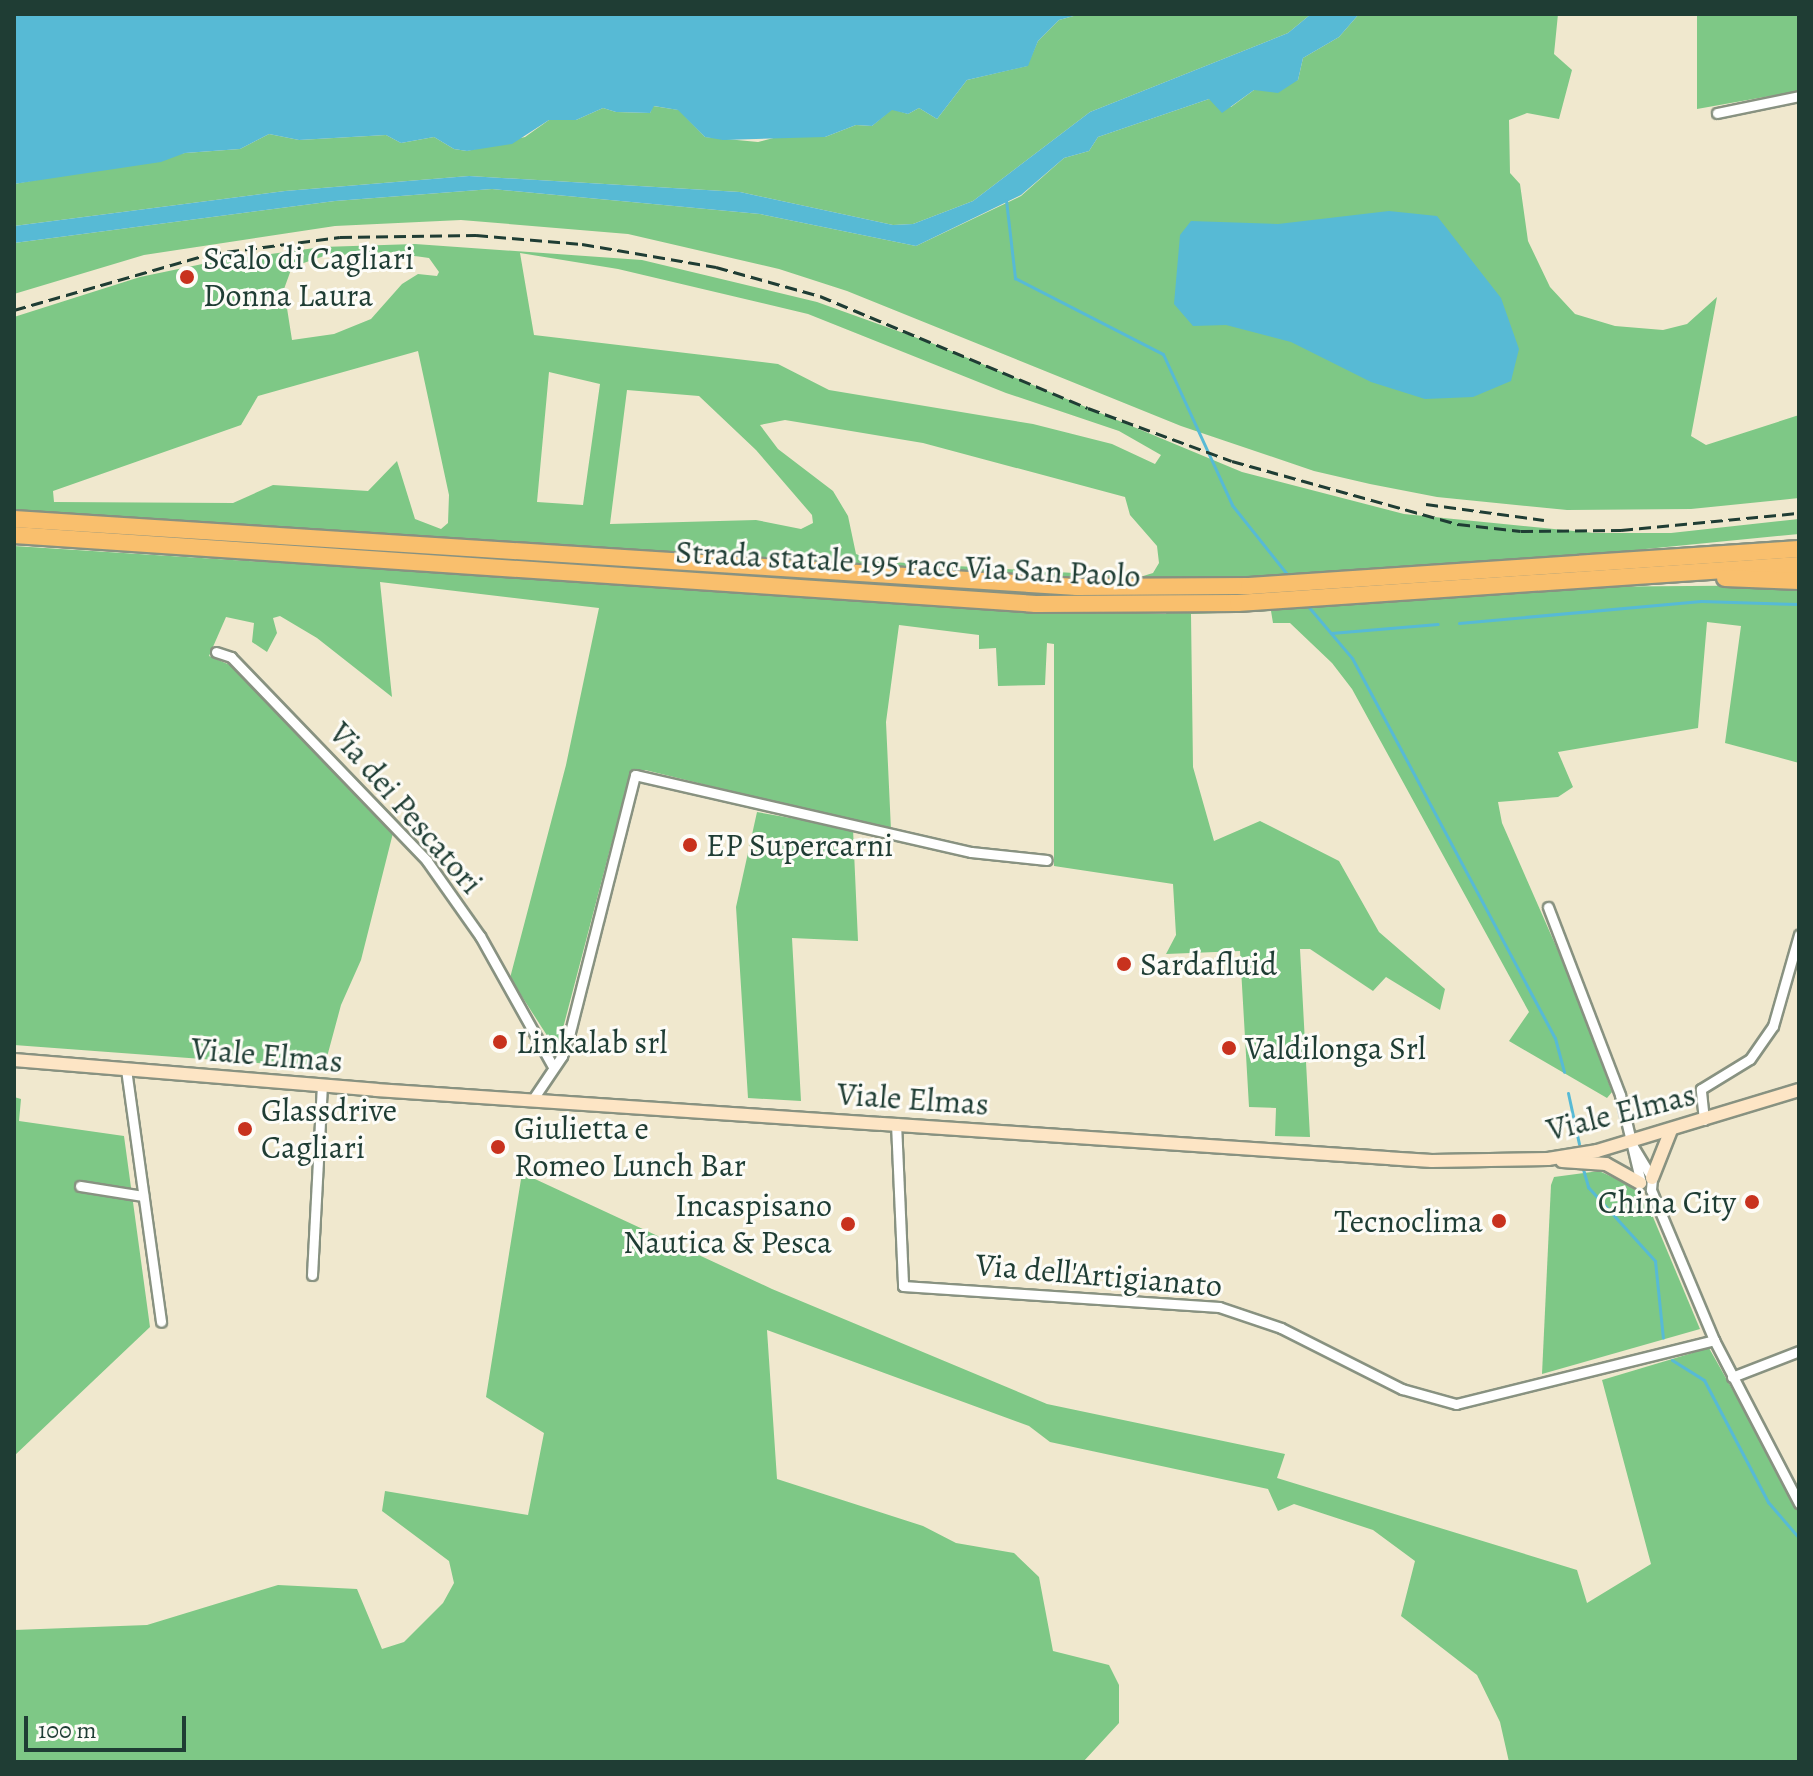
<!DOCTYPE html>
<style>
body{margin:0}
#map{position:relative;width:1813px;height:1776px;overflow:hidden;background:#f0e8ce;font-family:Alegreya,serif}
div>[style]{position:absolute}
[style*='--x']{left:calc(var(--x)*1px);top:calc(var(--y)*1px);width:calc(var(--w)*1px);rotate:calc(var(--a)*1deg)}
.green>*{inset:0;background:#7ec886}
.water>*{inset:0;background:#57bad5}
.stream>*{height:3px;margin:-1.5px;padding:0 1.5px;transform-origin:1.5px;border-radius:1.5px;background:#57bad5}
.roads{filter:drop-shadow(2px 0 #889281) drop-shadow(-2px 0 #889281) drop-shadow(0 2px #889281) drop-shadow(0 -2px #889281)}
.street>*{height:9px;margin:-4.5px;padding:0 4.5px;transform-origin:4.5px;border-radius:4.5px;background:#fff}
.secondary>*{height:12px;margin:-6px;padding:0 6px;transform-origin:6px;border-radius:6px;background:#fde5c5}
.highway>*{height:16px;margin:-8px;padding:0 8px;transform-origin:8px;border-radius:8px;background:#f9bf6d}
.rail>*{height:3px;margin-top:-1.5px;transform-origin:0;background:repeating-linear-gradient(90deg,#1f3d34 0 12px,transparent 0 18px)}
.dots>*{width:22px;height:22px;translate:-50% -50%;box-sizing:border-box;border:4px solid #fdfcf7;border-radius:50%}
span{translate:-50% -50%;white-space:nowrap;text-align:center;line-height:1.15;-webkit-text-stroke:6px #fdfcf7;paint-order:stroke}
.poi-label{font-size:32px;color:#1f3d34}
.left{translate:0 -50%;text-align:left}
.right{translate:-100% -50%;text-align:right}
.street-label{font-size:32px;color:#1f3d34}
.frame{position:absolute;inset:0;border:16px solid #1f3d34;pointer-events:none}
.scale{position:absolute;left:24px;top:1716px;width:162px;height:36px;box-sizing:border-box;border:4px solid #1f3d34;border-top:0;padding-left:10px;font-size:24px;line-height:28px;white-space:nowrap;color:#1f3d34;-webkit-text-stroke:6px #fdfcf7;paint-order:stroke}
</style>
<div id="map">
<div class="green">
<i style="clip-path:polygon(1081px 14px,1311px 14px,1288px 33px,1090px 112px,973px 201px,913px 224px,893px 225px,740px 192px,469px 176px,285px 191px,14px 226px,14px 184px,185px 153px,240px 149px,269px 134px,299px 140px,386px 135px,401px 143px,434px 137px,454px 149px,467px 151px,525px 137px,549px 120px,576px 120px,603px 108px,616px 112px,650px 113px,653px 106px,679px 110px,705px 137px,758px 142px,781px 136px,825px 137px,856px 125px,872px 126px,892px 109px,908px 114px,919px 108px,937px 119px,967px 80px,1027px 66px,1038px 41px,1059px 20px)"></i>
<i style="clip-path:polygon(1359px 14px,1558px 14px,1554px 54px,1572px 70px,1559px 119px,1527px 113px,1509px 120px,1510px 173px,1520px 184px,1528px 241px,1550px 287px,1575px 314px,1615px 326px,1663px 330px,1687px 324px,1717px 297px,1691px 436px,1706px 445px,1799px 415px,1799px 498px,1691px 509px,1567px 510px,1437px 497px,1370px 484px,1314px 471px,1181px 426px,847px 291px,779px 269px,628px 234px,461px 220px,335px 226px,144px 255px,14px 294px,14px 243px,335px 201px,492px 189px,760px 214px,916px 246px,1021px 196px,1064px 158px,1089px 151px,1098px 137px,1209px 99px,1231px 107px,1254px 90px,1298px 80px,1303px 58px,1339px 37px)"></i>
<i style="clip-path:polygon(1697px 14px,1799px 14px,1799px 91px,1697px 109px)"></i>
<i style="clip-path:polygon(evenodd,415px 244px,642px 260px,817px 302px,934px 344px,1242px 472px,1404px 514px,1594px 533px,1671px 533px,1799px 519px,1799px 534px,1565px 557px,1569px 587px,1799px 585px,1799px 763px,1725px 743px,1741px 626px,1707px 622px,1698px 728px,1558px 752px,1573px 787px,1558px 797px,1498px 802px,1502px 823px,1570px 978px,1612px 1092px,1607px 1098px,1509px 1041px,1529px 1012px,1352px 689px,1332px 663px,1290px 623px,1273px 623px,1271px 611px,1191px 614px,1193px 767px,1214px 841px,1260px 821px,1339px 861px,1379px 932px,1445px 989px,1440px 1010px,1386px 977px,1373px 991px,1310px 949px,1300px 949px,1310px 1137px,1275px 1136px,1276px 1108px,1249px 1107px,1240px 951px,1166px 954px,1176px 935px,1173px 884px,1054px 866px,1054px 644px,1047px 643px,1045px 685px,998px 686px,996px 648px,979px 649px,979px 635px,899px 625px,886px 722px,891px 830px,645px 770px,630px 773px,557px 1051px,510px 978px,566px 765px,599px 608px,380px 582px,392px 697px,317px 638px,280px 616px,273px 618px,277px 633px,267px 652px,252px 642px,254px 623px,226px 617px,209px 656px,230px 665px,393px 833px,361px 960px,341px 1005px,324px 1068px,14px 1045px,14px 546px,982px 608px,1166px 614px,1172px 580px,964px 573px,14px 510px,14px 317px,140px 277px,212px 262px,322px 247px,415px 244px,387px 252px,429px 258px,439px 272px,437px 276px,418px 274px,402px 284px,371px 319px,334px 334px,292px 340px,284px 289px,292px 267px,324px 256px,387px 252px,415px 244px,520px 253px,618px 269px,808px 314px,1006px 393px,1119px 431px,1161px 455px,1155px 464px,1112px 444px,1033px 424px,829px 390px,778px 364px,534px 335px,520px 253px,415px 244px,418px 351px,449px 495px,448px 523px,441px 529px,415px 519px,397px 461px,368px 491px,273px 485px,233px 503px,54px 502px,53px 491px,241px 425px,258px 396px,418px 351px,415px 244px,549px 372px,600px 384px,583px 505px,537px 502px,549px 372px,415px 244px,627px 390px,699px 396px,756px 450px,812px 515px,813px 523px,801px 529px,756px 520px,610px 524px,627px 390px,415px 244px,785px 420px,923px 443px,1125px 497px,1130px 515px,1157px 546px,1159px 563px,1153px 573px,1140px 577px,875px 561px,856px 554px,848px 516px,833px 491px,778px 449px,760px 425px,785px 420px)"></i>
<i style="clip-path:polygon(757px 812px,853px 829px,858px 941px,792px 938px,801px 1101px,748px 1098px,736px 907px)"></i>
<i style="clip-path:polygon(14px 1097px,21px 1099px,19px 1121px,124px 1136px,150px 1327px,14px 1456px)"></i>
<i style="clip-path:polygon(1599px 1171px,1632px 1186px,1653px 1217px,1700px 1329px,1542px 1374px,1551px 1185px,1554px 1177px)"></i>
<i style="clip-path:polygon(522px 1173px,772px 1289px,1047px 1404px,1285px 1454px,1277px 1478px,1577px 1570px,1587px 1603px,1651px 1564px,1602px 1380px,1709px 1348px,1799px 1508px,1799px 1762px,1509px 1762px,1500px 1722px,1477px 1675px,1401px 1616px,1415px 1561px,1373px 1530px,1294px 1504px,1278px 1511px,1268px 1489px,1050px 1442px,1029px 1426px,767px 1330px,777px 1479px,923px 1526px,956px 1543px,1014px 1553px,1039px 1577px,1053px 1651px,1109px 1665px,1119px 1685px,1119px 1723px,1083px 1762px,14px 1762px,14px 1630px,147px 1625px,278px 1585px,357px 1589px,382px 1649px,404px 1642px,443px 1603px,454px 1583px,449px 1561px,382px 1511px,385px 1491px,528px 1515px,544px 1433px,486px 1397px)"></i>
</div>
<div class="water">
<i style="clip-path:polygon(14px 14px,1081px 14px,1059px 20px,1038px 41px,1028px 66px,967px 80px,937px 119px,919px 108px,908px 114px,892px 110px,872px 126px,856px 125px,825px 137px,723px 140px,705px 137px,678px 110px,654px 106px,650px 113px,616px 112px,603px 108px,576px 120px,549px 120px,512px 144px,467px 151px,454px 149px,434px 137px,401px 143px,386px 135px,299px 140px,269px 134px,240px 149px,185px 153px,161px 162px,14px 184px)"></i>
<i style="clip-path:polygon(1311px 14px,1359px 14px,1339px 37px,1303px 58px,1298px 80px,1278px 93px,1254px 90px,1222px 113px,1209px 99px,1098px 137px,1089px 151px,1064px 158px,1021px 195px,916px 246px,760px 214px,492px 189px,335px 201px,14px 243px,14px 226px,285px 191px,469px 176px,740px 192px,893px 225px,913px 224px,973px 201px,1090px 112px,1288px 33px)"></i>
<i style="clip-path:polygon(1389px 211px,1437px 216px,1501px 298px,1519px 349px,1511px 381px,1473px 397px,1425px 399px,1371px 382px,1291px 342px,1226px 325px,1193px 326px,1174px 304px,1180px 235px,1191px 221px,1278px 224px)"></i>
</div>
<div class="stream">
<i style="--x:1006;--y:200;--w:79;--a:83.4"></i>
<i style="--x:1015;--y:278;--w:166;--a:27.2"></i>
<i style="--x:1163;--y:354;--w:166;--a:65.4"></i>
<i style="--x:1232;--y:505;--w:93;--a:51.5"></i>
<i style="--x:1307;--y:605;--w:70;--a:49.7"></i>
<i style="--x:1352;--y:658;--w:431;--a:61.9"></i>
<i style="--x:1555;--y:1038;--w:35;--a:75"></i>
<i style="--x:1459;--y:623;--w:243;--a:-5.2"></i>
<i style="--x:1701;--y:601;--w:98;--a:1.8"></i>
<i style="--x:1331;--y:633;--w:107;--a:-4.8"></i>
<i style="--x:1568;--y:1093;--w:52;--a:77.8"></i>
<i style="--x:1583;--y:1169;--w:19;--a:74"></i>
<i style="--x:1588;--y:1187;--w:100;--a:47.8"></i>
<i style="--x:1655;--y:1261;--w:77;--a:84.1"></i>
<i style="--x:1672;--y:1360;--w:38;--a:32"></i>
<i style="--x:1704;--y:1380;--w:138;--a:62.3"></i>
<i style="--x:1768;--y:1502;--w:48;--a:49.3"></i>
</div>
<div class="roads">
<div class="street">
<i style="--x:1717;--y:113;--w:84;--a:-11.7"></i>
<i style="--x:216;--y:652;--w:16;--a:18"></i>
<i style="--x:231;--y:657;--w:283;--a:46.1"></i>
<i style="--x:427;--y:861;--w:92;--a:54.8"></i>
<i style="--x:480;--y:936;--w:148;--a:60.8"></i>
<i style="--x:1548;--y:907;--w:201;--a:69"></i>
<i style="--x:1620;--y:1095;--w:90;--a:76.6"></i>
<i style="--x:126;--y:1069;--w:255;--a:82.1"></i>
<i style="--x:533;--y:1099;--w:52;--a:-56"></i>
<i style="--x:562;--y:1056;--w:25;--a:-72"></i>
<i style="--x:570;--y:1032;--w:265;--a:-75.8"></i>
<i style="--x:635;--y:775;--w:345;--a:12.9"></i>
<i style="--x:971;--y:852;--w:76;--a:6"></i>
<i style="--x:1704;--y:1120;--w:31;--a:-96"></i>
<i style="--x:1701;--y:1089;--w:57;--a:-31.5"></i>
<i style="--x:1750;--y:1059;--w:40;--a:-55.1"></i>
<i style="--x:1773;--y:1026;--w:95;--a:-74.1"></i>
<i style="--x:896;--y:1123;--w:163;--a:87.5"></i>
<i style="--x:903;--y:1286;--w:317;--a:3.8"></i>
<i style="--x:1219;--y:1307;--w:65;--a:18.7"></i>
<i style="--x:1281;--y:1328;--w:136;--a:26.8"></i>
<i style="--x:1402;--y:1389;--w:56;--a:15.5"></i>
<i style="--x:1456;--y:1404;--w:266;--a:-13.9"></i>
<i style="--x:1631;--y:1143;--w:41;--a:59"></i>
<i style="--x:1652;--y:1178;--w:12;--a:95"></i>
<i style="--x:1651;--y:1190;--w:163;--a:67.2"></i>
<i style="--x:1714;--y:1340;--w:184;--a:62.5"></i>
<i style="--x:80;--y:1186;--w:64;--a:9"></i>
<i style="--x:312;--y:1275;--w:189;--a:-87"></i>
<i style="--x:1732;--y:1377;--w:72;--a:-21.2"></i>
</div>
<div class="secondary">
<i style="--x:14;--y:1060;--w:363;--a:4.7"></i>
<i style="--x:376;--y:1090;--w:1058;--a:3.85"></i>
<i style="--x:1432;--y:1161;--w:116;--a:-1"></i>
<i style="--x:1548;--y:1159;--w:50;--a:-9.3"></i>
<i style="--x:1597;--y:1151;--w:211;--a:-16.8"></i>
<i style="--x:1562;--y:1161;--w:44;--a:3.9"></i>
<i style="--x:1606;--y:1164;--w:39;--a:29"></i>
<i style="--x:1652;--y:1178;--w:52;--a:-68.4"></i>
</div>
<div class="highway">
<i style="--x:14;--y:519;--w:1065;--a:3.66"></i>
<i style="--x:1077;--y:587;--w:172;--a:-0.3"></i>
<i style="--x:1249;--y:586;--w:551;--a:-3.85"></i>
<i style="--x:14;--y:535;--w:1024;--a:3.86"></i>
<i style="--x:1036;--y:604;--w:202;--a:-0.3"></i>
<i style="--x:1238;--y:603;--w:562;--a:-3.88"></i>
<i style="--x:1725;--y:578;--w:74;--a:2.3"></i>
</div>
</div>
<div class="rail">
<i style="--x:14;--y:310;--w:203;--a:-16"></i>
<i style="--x:209;--y:254;--w:132;--a:-7.4"></i>
<i style="--x:340;--y:237;--w:136;--a:-0.8"></i>
<i style="--x:476;--y:235;--w:106;--a:4.9"></i>
<i style="--x:582;--y:244;--w:136;--a:9.7"></i>
<i style="--x:716;--y:267;--w:108;--a:15.6"></i>
<i style="--x:820;--y:296;--w:290;--a:22.7"></i>
<i style="--x:1088;--y:408;--w:153;--a:20.2"></i>
<i style="--x:1232;--y:461;--w:235;--a:15.6"></i>
<i style="--x:1458;--y:524;--w:63;--a:6.3"></i>
<i style="--x:1521;--y:531;--w:100;--a:-0.6"></i>
<i style="--x:1621;--y:530;--w:179;--a:-5.5"></i>
<i style="--x:1426;--y:504;--w:119;--a:7.7"></i>
</div>
<div class="dots">
<i style="left:187px;top:277px;background:#c8321e"></i>
<i style="left:690px;top:845px;background:#c8321e"></i>
<i style="left:1124px;top:964px;background:#c8321e"></i>
<i style="left:500px;top:1042px;background:#c8321e"></i>
<i style="left:1229px;top:1048px;background:#c8321e"></i>
<i style="left:245px;top:1129px;background:#c8321e"></i>
<i style="left:498px;top:1147px;background:#c8321e"></i>
<i style="left:1752px;top:1202px;background:#c8321e"></i>
<i style="left:1499px;top:1221px;background:#c8321e"></i>
<i style="left:848px;top:1224px;background:#c8321e"></i>
</div>
<div class="poi-label">
<span class="left" style="left:203px;top:277px">Scalo di Cagliari<br>Donna Laura</span>
<span class="left" style="left:706px;top:845px">EP Supercarni</span>
<span class="left" style="left:1140px;top:964px">Sardafluid</span>
<span class="left" style="left:516px;top:1042px">Linkalab srl</span>
<span class="left" style="left:1245px;top:1048px">Valdilonga Srl</span>
<span class="left" style="left:261px;top:1129px">Glassdrive<br>Cagliari</span>
<span class="left" style="left:514px;top:1147px">Giulietta e<br>Romeo Lunch Bar</span>
<span class="right" style="left:1736px;top:1202px">China City</span>
<span class="right" style="left:832px;top:1224px">Incaspisano<br>Nautica &amp; Pesca</span>
<span class="right" style="left:1483px;top:1221px">Tecnoclima</span>
</div>
<div class="street-label">
<span style="left:908px;top:564px;rotate:3deg">Strada statale 195 racc Via San Paolo</span>
<span style="left:406px;top:808px;rotate:49deg">Via dei Pescatori</span>
<span style="left:267px;top:1055px;rotate:5deg">Viale Elmas</span>
<span style="left:913px;top:1099px;rotate:4deg">Viale Elmas</span>
<span style="left:1621px;top:1112px;rotate:-14deg">Viale Elmas</span>
<span style="left:1099px;top:1275px;rotate:5deg">Via dell'Artigianato</span>
</div>
<div class="frame"></div>
<div class="scale">100 m</div>
</div>
